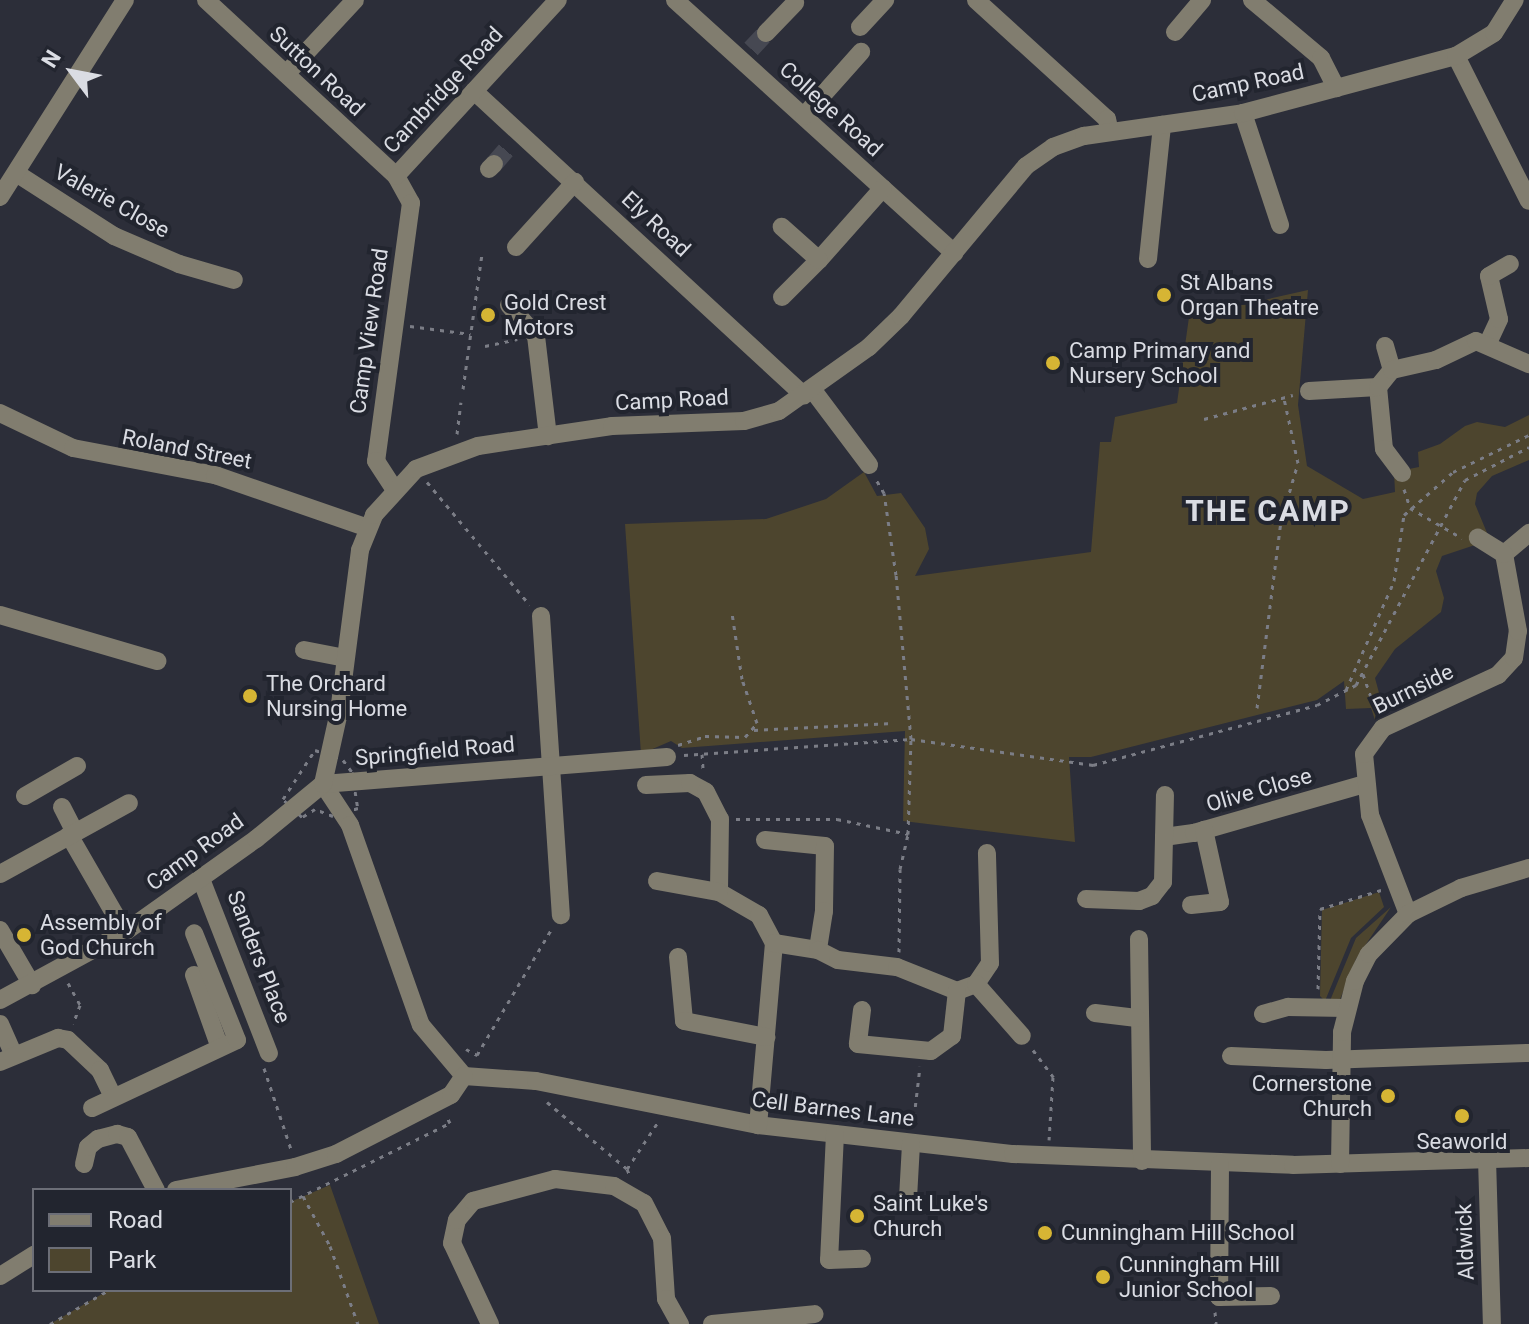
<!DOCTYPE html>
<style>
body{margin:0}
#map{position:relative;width:1529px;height:1324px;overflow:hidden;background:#2c2e39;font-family:Roboto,sans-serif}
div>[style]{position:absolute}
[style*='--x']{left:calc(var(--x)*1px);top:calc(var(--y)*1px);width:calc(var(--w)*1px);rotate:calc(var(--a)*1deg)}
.green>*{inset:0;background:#4d452e}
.minor-tunnel>*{height:18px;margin-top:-9px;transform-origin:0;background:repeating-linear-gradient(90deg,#464852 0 18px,transparent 0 27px)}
.path>*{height:3px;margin-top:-1.5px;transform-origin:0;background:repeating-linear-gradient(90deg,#7b7d86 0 4px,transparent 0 10px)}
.minor>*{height:18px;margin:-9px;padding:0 9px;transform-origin:9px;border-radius:9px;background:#817d6f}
.dots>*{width:22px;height:22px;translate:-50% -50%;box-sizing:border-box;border:4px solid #22252f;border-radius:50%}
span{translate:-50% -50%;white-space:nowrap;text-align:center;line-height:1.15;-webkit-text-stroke:8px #22252f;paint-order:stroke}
.street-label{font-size:22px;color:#dadce3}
.poi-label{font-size:22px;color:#dadce3}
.left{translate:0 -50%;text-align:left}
.right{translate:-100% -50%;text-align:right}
.district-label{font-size:30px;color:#dadce3;font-weight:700;letter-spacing:2px}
.legend{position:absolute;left:32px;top:1188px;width:260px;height:104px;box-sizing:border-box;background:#22252f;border:2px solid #6c6e77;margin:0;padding:10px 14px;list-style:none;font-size:24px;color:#dadce3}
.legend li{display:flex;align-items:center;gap:16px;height:40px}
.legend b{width:40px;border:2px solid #6c6e77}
.north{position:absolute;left:32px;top:32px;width:80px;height:80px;-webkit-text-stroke:6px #22252f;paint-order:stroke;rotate:302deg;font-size:22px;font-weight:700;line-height:32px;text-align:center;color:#dadce3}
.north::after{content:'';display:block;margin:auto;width:28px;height:36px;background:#dadce3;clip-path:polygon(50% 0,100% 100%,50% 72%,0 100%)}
</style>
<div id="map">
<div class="green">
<i style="clip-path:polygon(1308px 290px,1298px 405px,1307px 466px,1363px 499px,1395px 492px,1394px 472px,1419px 467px,1418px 452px,1440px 444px,1465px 426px,1477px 422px,1505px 427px,1529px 415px,1529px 460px,1492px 476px,1477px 493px,1475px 504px,1490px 540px,1442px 556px,1436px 571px,1444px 598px,1441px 612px,1395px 649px,1375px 678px,1385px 715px,1375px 720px,1371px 708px,1346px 709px,1344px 681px,1317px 700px,1091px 757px,1069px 757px,1075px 842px,903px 821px,905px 731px,682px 748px,671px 741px,641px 754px,625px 524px,766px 519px,826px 499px,864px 472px,877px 496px,901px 493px,925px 528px,929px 549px,915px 576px,1091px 552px,1100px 442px,1111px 442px,1115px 417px,1177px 403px,1189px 317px)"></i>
<i style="clip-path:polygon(1379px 892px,1384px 907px,1351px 938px,1325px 1001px,1320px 996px,1322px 910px)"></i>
<i style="clip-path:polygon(1391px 907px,1356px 959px,1339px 1002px,1329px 1003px,1356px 938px)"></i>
<i style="clip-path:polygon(330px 1185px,379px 1324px,50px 1324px,109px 1290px,290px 1290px,290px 1202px)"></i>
</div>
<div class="minor-tunnel">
<i style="--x:751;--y:49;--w:22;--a:-47"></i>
<i style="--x:494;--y:164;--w:21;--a:-49"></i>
</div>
<div class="path">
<i style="--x:410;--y:326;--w:61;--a:7.6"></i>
<i style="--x:485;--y:346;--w:33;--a:-12"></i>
<i style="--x:463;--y:389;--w:136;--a:-82"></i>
<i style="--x:1204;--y:419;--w:92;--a:-15.1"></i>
<i style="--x:457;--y:434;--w:32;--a:-83"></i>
<i style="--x:427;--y:482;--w:160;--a:50.1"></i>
<i style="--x:1404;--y:489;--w:20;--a:72"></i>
<i style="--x:1410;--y:508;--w:60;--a:30"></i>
<i style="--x:1363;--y:674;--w:39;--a:71"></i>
<i style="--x:1346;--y:690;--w:119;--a:-66.2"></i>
<i style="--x:1394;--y:581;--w:67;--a:-81.4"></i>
<i style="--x:1404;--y:515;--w:65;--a:-41.3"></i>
<i style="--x:1453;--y:472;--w:85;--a:-26"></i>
<i style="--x:1257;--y:708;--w:189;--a:-82.7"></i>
<i style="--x:1281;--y:521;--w:60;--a:-73.7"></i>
<i style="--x:1298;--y:463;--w:66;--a:-102.2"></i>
<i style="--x:754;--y:730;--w:139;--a:-2.9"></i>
<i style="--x:678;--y:745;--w:28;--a:-18"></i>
<i style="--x:705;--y:736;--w:40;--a:1.4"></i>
<i style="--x:745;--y:737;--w:18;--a:-49"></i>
<i style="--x:757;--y:723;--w:46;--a:-108.8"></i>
<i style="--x:742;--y:679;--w:67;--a:-98.6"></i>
<i style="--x:315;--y:750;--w:30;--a:20"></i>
<i style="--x:343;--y:760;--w:15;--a:53"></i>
<i style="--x:352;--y:772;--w:36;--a:81"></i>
<i style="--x:358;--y:808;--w:26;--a:162"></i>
<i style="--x:333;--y:816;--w:19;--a:-159"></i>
<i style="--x:315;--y:809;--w:15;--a:148"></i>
<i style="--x:302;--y:817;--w:26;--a:-137"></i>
<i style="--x:283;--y:799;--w:59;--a:-56.9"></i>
<i style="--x:702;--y:754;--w:16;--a:86"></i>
<i style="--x:684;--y:755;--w:228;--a:-4"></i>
<i style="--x:911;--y:739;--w:184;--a:8.1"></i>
<i style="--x:1093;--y:765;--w:232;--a:-15"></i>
<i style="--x:1317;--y:705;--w:44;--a:-27.1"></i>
<i style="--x:1356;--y:685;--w:232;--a:-62"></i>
<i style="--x:1465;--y:480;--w:72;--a:-27.3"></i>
<i style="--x:736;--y:819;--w:101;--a:0"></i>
<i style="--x:837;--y:819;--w:73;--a:11.9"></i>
<i style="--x:908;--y:834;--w:95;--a:-88.2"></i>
<i style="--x:911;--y:739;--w:165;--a:-95.2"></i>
<i style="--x:896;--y:575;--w:83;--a:-98.3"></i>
<i style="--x:884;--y:493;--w:16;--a:-120"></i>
<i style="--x:899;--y:952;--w:83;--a:-89.3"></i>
<i style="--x:900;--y:869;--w:36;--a:-77"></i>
<i style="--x:68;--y:983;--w:25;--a:61"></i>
<i style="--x:80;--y:1005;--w:20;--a:110"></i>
<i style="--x:1318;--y:989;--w:80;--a:-88.6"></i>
<i style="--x:1320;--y:909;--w:64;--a:-17.3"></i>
<i style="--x:466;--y:1049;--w:13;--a:29"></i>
<i style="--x:477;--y:1055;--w:147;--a:-59.4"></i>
<i style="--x:1033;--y:1050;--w:34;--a:53"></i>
<i style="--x:1053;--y:1077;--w:63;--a:93.6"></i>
<i style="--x:264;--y:1068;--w:89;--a:71.6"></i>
<i style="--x:547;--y:1102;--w:104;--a:39.9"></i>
<i style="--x:627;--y:1169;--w:8;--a:67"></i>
<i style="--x:913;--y:1126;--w:60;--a:-83.3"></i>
<i style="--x:627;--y:1169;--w:56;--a:-56.6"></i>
<i style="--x:303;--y:1196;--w:57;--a:61.6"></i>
<i style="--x:330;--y:1246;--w:83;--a:70.3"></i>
<i style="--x:290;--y:1202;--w:178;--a:-26.3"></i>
<i style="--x:450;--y:1123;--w:9;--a:-117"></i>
<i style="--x:1215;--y:1312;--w:12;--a:85"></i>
<i style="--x:50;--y:1324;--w:68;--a:-30"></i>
</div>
<div class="minor">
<i style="--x:206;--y:0;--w:259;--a:42.8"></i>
<i style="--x:396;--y:176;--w:31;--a:61"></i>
<i style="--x:411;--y:203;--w:260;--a:97.7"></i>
<i style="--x:376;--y:461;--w:33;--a:57"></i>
<i style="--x:675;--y:0;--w:377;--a:42.2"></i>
<i style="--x:976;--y:0;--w:177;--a:42.3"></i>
<i style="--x:1107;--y:119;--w:13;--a:77"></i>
<i style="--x:1252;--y:0;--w:90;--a:40"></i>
<i style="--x:1321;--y:58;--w:34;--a:63"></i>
<i style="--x:860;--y:27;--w:37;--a:-47"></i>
<i style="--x:1175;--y:32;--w:42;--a:-49.8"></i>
<i style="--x:766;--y:33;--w:42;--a:-46"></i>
<i style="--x:1456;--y:56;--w:162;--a:63.3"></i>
<i style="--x:286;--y:74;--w:101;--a:-47"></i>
<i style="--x:474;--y:91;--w:449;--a:42.7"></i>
<i style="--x:1243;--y:113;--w:118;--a:71.7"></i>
<i style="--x:804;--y:116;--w:86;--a:-48.3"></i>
<i style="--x:489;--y:169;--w:7;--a:-45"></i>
<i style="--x:16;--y:173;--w:117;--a:32.7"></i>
<i style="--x:114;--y:236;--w:71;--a:23.3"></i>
<i style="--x:179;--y:264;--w:57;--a:16.2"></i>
<i style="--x:396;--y:176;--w:239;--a:-47.4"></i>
<i style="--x:0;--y:197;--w:233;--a:-57.6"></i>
<i style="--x:516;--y:247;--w:88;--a:-47.8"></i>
<i style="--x:1148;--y:259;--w:135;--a:-84"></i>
<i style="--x:819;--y:260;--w:96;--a:-48.4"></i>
<i style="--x:782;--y:297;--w:52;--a:-45"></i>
<i style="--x:819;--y:260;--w:50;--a:-138.3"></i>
<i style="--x:509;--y:305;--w:41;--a:48.9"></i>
<i style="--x:536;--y:336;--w:101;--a:83.2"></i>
<i style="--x:1488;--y:343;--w:26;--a:-65"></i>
<i style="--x:1499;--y:319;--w:44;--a:-103.1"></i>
<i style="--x:1489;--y:276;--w:24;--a:-30"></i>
<i style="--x:1385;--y:346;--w:25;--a:74"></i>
<i style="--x:1378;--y:387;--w:62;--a:84.5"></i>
<i style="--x:1384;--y:449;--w:30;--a:53"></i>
<i style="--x:812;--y:389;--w:95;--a:53.1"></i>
<i style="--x:1309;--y:391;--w:69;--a:-3.3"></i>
<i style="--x:1378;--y:387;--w:22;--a:-51"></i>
<i style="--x:1392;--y:370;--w:45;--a:-12.8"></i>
<i style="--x:1436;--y:360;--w:44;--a:-25.4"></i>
<i style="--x:1476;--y:341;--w:58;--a:23.5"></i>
<i style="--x:0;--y:413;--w:81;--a:25.6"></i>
<i style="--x:73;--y:448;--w:145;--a:10.8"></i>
<i style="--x:215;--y:475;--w:162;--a:19.1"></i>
<i style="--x:1504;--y:554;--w:33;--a:-40"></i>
<i style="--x:0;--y:615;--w:164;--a:16.3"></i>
<i style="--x:541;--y:616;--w:300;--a:86.2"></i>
<i style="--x:304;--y:650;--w:42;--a:11"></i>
<i style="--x:323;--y:784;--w:49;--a:56.6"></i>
<i style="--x:350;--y:825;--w:212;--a:70.5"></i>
<i style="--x:421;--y:1025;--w:67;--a:49.9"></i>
<i style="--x:464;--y:1076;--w:72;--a:4"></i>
<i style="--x:536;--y:1081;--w:226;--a:11.2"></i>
<i style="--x:758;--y:1125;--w:257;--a:6.5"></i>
<i style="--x:1013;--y:1154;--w:280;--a:2.2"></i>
<i style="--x:1293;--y:1165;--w:236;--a:-1.7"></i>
<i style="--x:323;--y:784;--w:345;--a:-4.5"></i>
<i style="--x:646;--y:785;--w:44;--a:-2.6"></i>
<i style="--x:690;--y:783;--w:18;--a:29"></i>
<i style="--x:706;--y:792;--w:30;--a:63"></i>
<i style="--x:720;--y:819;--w:73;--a:90.8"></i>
<i style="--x:719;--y:892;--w:46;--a:29.9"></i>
<i style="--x:759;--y:915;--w:32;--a:62"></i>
<i style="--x:774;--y:943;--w:183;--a:95"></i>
<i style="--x:25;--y:796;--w:60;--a:-30"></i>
<i style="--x:62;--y:807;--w:28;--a:63"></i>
<i style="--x:69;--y:835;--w:112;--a:60"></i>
<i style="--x:1164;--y:837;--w:30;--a:-8"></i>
<i style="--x:1194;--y:833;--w:178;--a:-16"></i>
<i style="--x:765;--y:840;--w:60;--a:5.7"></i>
<i style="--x:825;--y:846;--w:65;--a:90.9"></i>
<i style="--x:824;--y:911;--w:39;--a:99"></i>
<i style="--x:0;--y:874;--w:147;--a:-28.8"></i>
<i style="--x:201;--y:879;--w:187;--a:68.7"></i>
<i style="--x:657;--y:881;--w:63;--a:10.1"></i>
<i style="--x:1086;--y:899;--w:53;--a:2.2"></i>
<i style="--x:1139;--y:901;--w:14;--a:-21"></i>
<i style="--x:1152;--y:896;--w:18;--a:-52"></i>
<i style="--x:1163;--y:882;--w:87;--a:-88.7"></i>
<i style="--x:1191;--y:905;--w:29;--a:-6"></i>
<i style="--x:1220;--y:902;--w:74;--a:-102.5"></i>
<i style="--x:1408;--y:914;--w:106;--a:-111"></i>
<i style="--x:1370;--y:815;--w:61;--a:-95.6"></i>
<i style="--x:1364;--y:754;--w:32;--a:-54"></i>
<i style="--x:1383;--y:728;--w:127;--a:-24.7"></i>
<i style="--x:1498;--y:675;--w:23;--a:-47"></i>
<i style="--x:1514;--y:658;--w:27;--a:-82"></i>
<i style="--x:1518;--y:631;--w:78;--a:-100.3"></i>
<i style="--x:1504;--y:554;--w:31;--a:-148"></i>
<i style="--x:0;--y:930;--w:64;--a:59.8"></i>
<i style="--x:1139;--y:939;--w:222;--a:89.2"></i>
<i style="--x:774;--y:943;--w:45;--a:9"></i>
<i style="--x:818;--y:950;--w:22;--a:27"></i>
<i style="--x:838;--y:960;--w:59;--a:6.8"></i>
<i style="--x:897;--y:967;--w:65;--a:21.8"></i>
<i style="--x:957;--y:991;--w:20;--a:-20"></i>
<i style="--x:976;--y:984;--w:25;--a:-56"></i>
<i style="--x:990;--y:963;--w:110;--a:-91.6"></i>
<i style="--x:678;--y:957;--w:64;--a:84.6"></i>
<i style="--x:684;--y:1021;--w:84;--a:11"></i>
<i style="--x:194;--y:975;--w:77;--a:70.4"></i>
<i style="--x:976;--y:984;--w:69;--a:48.5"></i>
<i style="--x:0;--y:1000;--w:142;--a:-28.5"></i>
<i style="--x:125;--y:932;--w:161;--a:-35.4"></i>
<i style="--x:256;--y:839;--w:87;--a:-39.4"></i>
<i style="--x:323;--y:784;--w:74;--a:-77.5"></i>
<i style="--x:339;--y:712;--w:163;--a:-82.6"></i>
<i style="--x:360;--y:550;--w:38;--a:-68"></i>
<i style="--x:374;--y:515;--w:62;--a:-47.6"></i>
<i style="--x:416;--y:469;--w:66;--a:-20.4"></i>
<i style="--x:478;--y:446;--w:135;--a:-8.5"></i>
<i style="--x:612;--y:426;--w:132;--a:-2.2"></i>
<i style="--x:744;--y:421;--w:36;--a:-16"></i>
<i style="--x:779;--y:411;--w:110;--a:-35.4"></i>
<i style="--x:869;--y:347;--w:45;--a:-44.1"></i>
<i style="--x:901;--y:316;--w:195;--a:-50.2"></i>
<i style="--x:1026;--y:166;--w:33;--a:-35"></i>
<i style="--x:1053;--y:147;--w:33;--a:-20"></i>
<i style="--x:1084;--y:136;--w:161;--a:-8.2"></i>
<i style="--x:1243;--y:113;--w:220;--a:-15"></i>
<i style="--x:1456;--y:56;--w:44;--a:-31.2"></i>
<i style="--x:1494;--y:33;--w:39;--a:-58"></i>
<i style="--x:862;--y:1010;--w:34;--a:97"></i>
<i style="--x:858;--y:1044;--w:73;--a:5.5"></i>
<i style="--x:931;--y:1051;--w:26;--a:-36"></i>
<i style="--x:952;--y:1036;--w:45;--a:-83.7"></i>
<i style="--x:1095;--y:1013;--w:42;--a:6.8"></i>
<i style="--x:1263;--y:1014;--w:26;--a:-16"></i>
<i style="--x:1288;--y:1007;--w:58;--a:1"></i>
<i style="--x:0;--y:1024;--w:34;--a:66"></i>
<i style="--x:1231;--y:1056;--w:95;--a:2.4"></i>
<i style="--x:1326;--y:1060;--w:203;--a:-2"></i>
<i style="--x:0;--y:1062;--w:63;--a:-22.5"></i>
<i style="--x:58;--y:1038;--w:10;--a:11"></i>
<i style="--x:68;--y:1040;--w:44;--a:43.2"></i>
<i style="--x:100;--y:1070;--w:30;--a:64"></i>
<i style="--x:92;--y:1108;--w:160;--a:-25.1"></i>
<i style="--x:237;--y:1040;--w:115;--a:-111.9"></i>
<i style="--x:835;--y:1134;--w:126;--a:92.7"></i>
<i style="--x:829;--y:1260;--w:33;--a:-2"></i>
<i style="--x:1487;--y:1159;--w:165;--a:88.3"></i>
<i style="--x:84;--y:1164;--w:17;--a:-77"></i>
<i style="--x:88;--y:1147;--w:13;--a:-39"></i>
<i style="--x:98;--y:1139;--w:20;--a:-15"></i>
<i style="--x:117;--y:1134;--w:11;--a:15"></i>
<i style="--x:128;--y:1137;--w:60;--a:62.2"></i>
<i style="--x:1220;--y:1164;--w:133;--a:90.4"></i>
<i style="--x:1219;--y:1297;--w:52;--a:-1.1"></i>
<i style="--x:1340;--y:1164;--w:132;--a:-89.1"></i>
<i style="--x:1342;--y:1032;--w:53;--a:-75.7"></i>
<i style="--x:1355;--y:981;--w:30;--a:-63"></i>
<i style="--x:1369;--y:954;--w:56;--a:-45.7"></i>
<i style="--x:1408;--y:914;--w:59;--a:-26.1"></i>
<i style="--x:1461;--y:888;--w:71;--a:-16.4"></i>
<i style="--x:176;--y:1190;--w:121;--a:-10.9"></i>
<i style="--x:295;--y:1167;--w:43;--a:-17.6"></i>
<i style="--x:336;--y:1154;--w:129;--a:-27.2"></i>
<i style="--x:451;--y:1095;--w:23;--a:-56"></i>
<i style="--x:908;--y:1198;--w:54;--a:-86.8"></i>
<i style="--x:0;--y:1276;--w:40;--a:-32"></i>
<i style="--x:490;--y:1324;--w:89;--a:-115.1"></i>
<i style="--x:452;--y:1243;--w:24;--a:-78"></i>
<i style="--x:457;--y:1220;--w:25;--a:-50"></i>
<i style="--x:473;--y:1201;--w:85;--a:-15"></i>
<i style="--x:555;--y:1179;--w:59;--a:6.8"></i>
<i style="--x:614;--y:1186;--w:34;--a:30"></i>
<i style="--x:644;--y:1203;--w:39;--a:63"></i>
<i style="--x:662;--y:1238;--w:61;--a:86.2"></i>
<i style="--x:666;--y:1299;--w:29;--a:61"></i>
<i style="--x:712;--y:1324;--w:103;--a:-5.5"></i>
</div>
<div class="dots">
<i style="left:1164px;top:295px;background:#d6b534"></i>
<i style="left:488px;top:315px;background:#d6b534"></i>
<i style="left:1053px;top:363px;background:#d6b534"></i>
<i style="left:250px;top:696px;background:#d6b534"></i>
<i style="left:24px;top:935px;background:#d6b534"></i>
<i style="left:1388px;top:1096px;background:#d6b534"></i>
<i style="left:1462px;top:1116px;background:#d6b534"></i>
<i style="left:857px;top:1216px;background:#d6b534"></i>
<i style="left:1045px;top:1233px;background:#d6b534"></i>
<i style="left:1103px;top:1277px;background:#d6b534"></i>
</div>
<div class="street-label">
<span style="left:317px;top:71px;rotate:43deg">Sutton Road</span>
<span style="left:1248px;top:83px;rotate:-12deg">Camp Road</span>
<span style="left:443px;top:90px;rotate:-47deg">Cambridge Road</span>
<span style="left:831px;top:109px;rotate:42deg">College Road</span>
<span style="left:112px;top:201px;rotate:29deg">Valerie Close</span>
<span style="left:656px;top:224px;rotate:43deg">Ely Road</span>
<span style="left:369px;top:331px;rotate:-82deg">Camp View Road</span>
<span style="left:672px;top:400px;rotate:-3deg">Camp Road</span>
<span style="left:187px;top:449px;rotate:11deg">Roland Street</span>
<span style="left:1413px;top:689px;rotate:-26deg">Burnside</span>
<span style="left:435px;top:751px;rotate:-5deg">Springfield Road</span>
<span style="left:1259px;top:790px;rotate:-16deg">Olive Close</span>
<span style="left:195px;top:852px;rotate:-36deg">Camp Road</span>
<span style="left:259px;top:957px;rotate:69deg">Sanders Place</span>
<span style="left:833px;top:1109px;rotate:7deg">Cell Barnes Lane</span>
<span style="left:1465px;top:1242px;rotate:-92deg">Aldwick</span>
</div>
<div class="poi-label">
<span class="left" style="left:1180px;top:295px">St Albans<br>Organ Theatre</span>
<span class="left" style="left:504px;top:315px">Gold Crest<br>Motors</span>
<span class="left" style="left:1069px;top:363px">Camp Primary and<br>Nursery School</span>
<span class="left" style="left:266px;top:696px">The Orchard<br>Nursing Home</span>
<span class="left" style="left:40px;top:935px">Assembly of<br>God Church</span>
<span class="right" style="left:1372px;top:1096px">Cornerstone<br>Church</span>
<span style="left:1462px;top:1142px">Seaworld</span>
<span class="left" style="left:873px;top:1216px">Saint Luke's<br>Church</span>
<span class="left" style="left:1061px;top:1233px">Cunningham Hill School</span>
<span class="left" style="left:1119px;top:1277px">Cunningham Hill<br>Junior School</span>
</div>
<div class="district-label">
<span style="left:1268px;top:511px">THE CAMP</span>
</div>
<ul class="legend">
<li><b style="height:10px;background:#817d6f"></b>Road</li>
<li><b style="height:22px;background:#4d452e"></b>Park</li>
</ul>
<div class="north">N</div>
</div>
